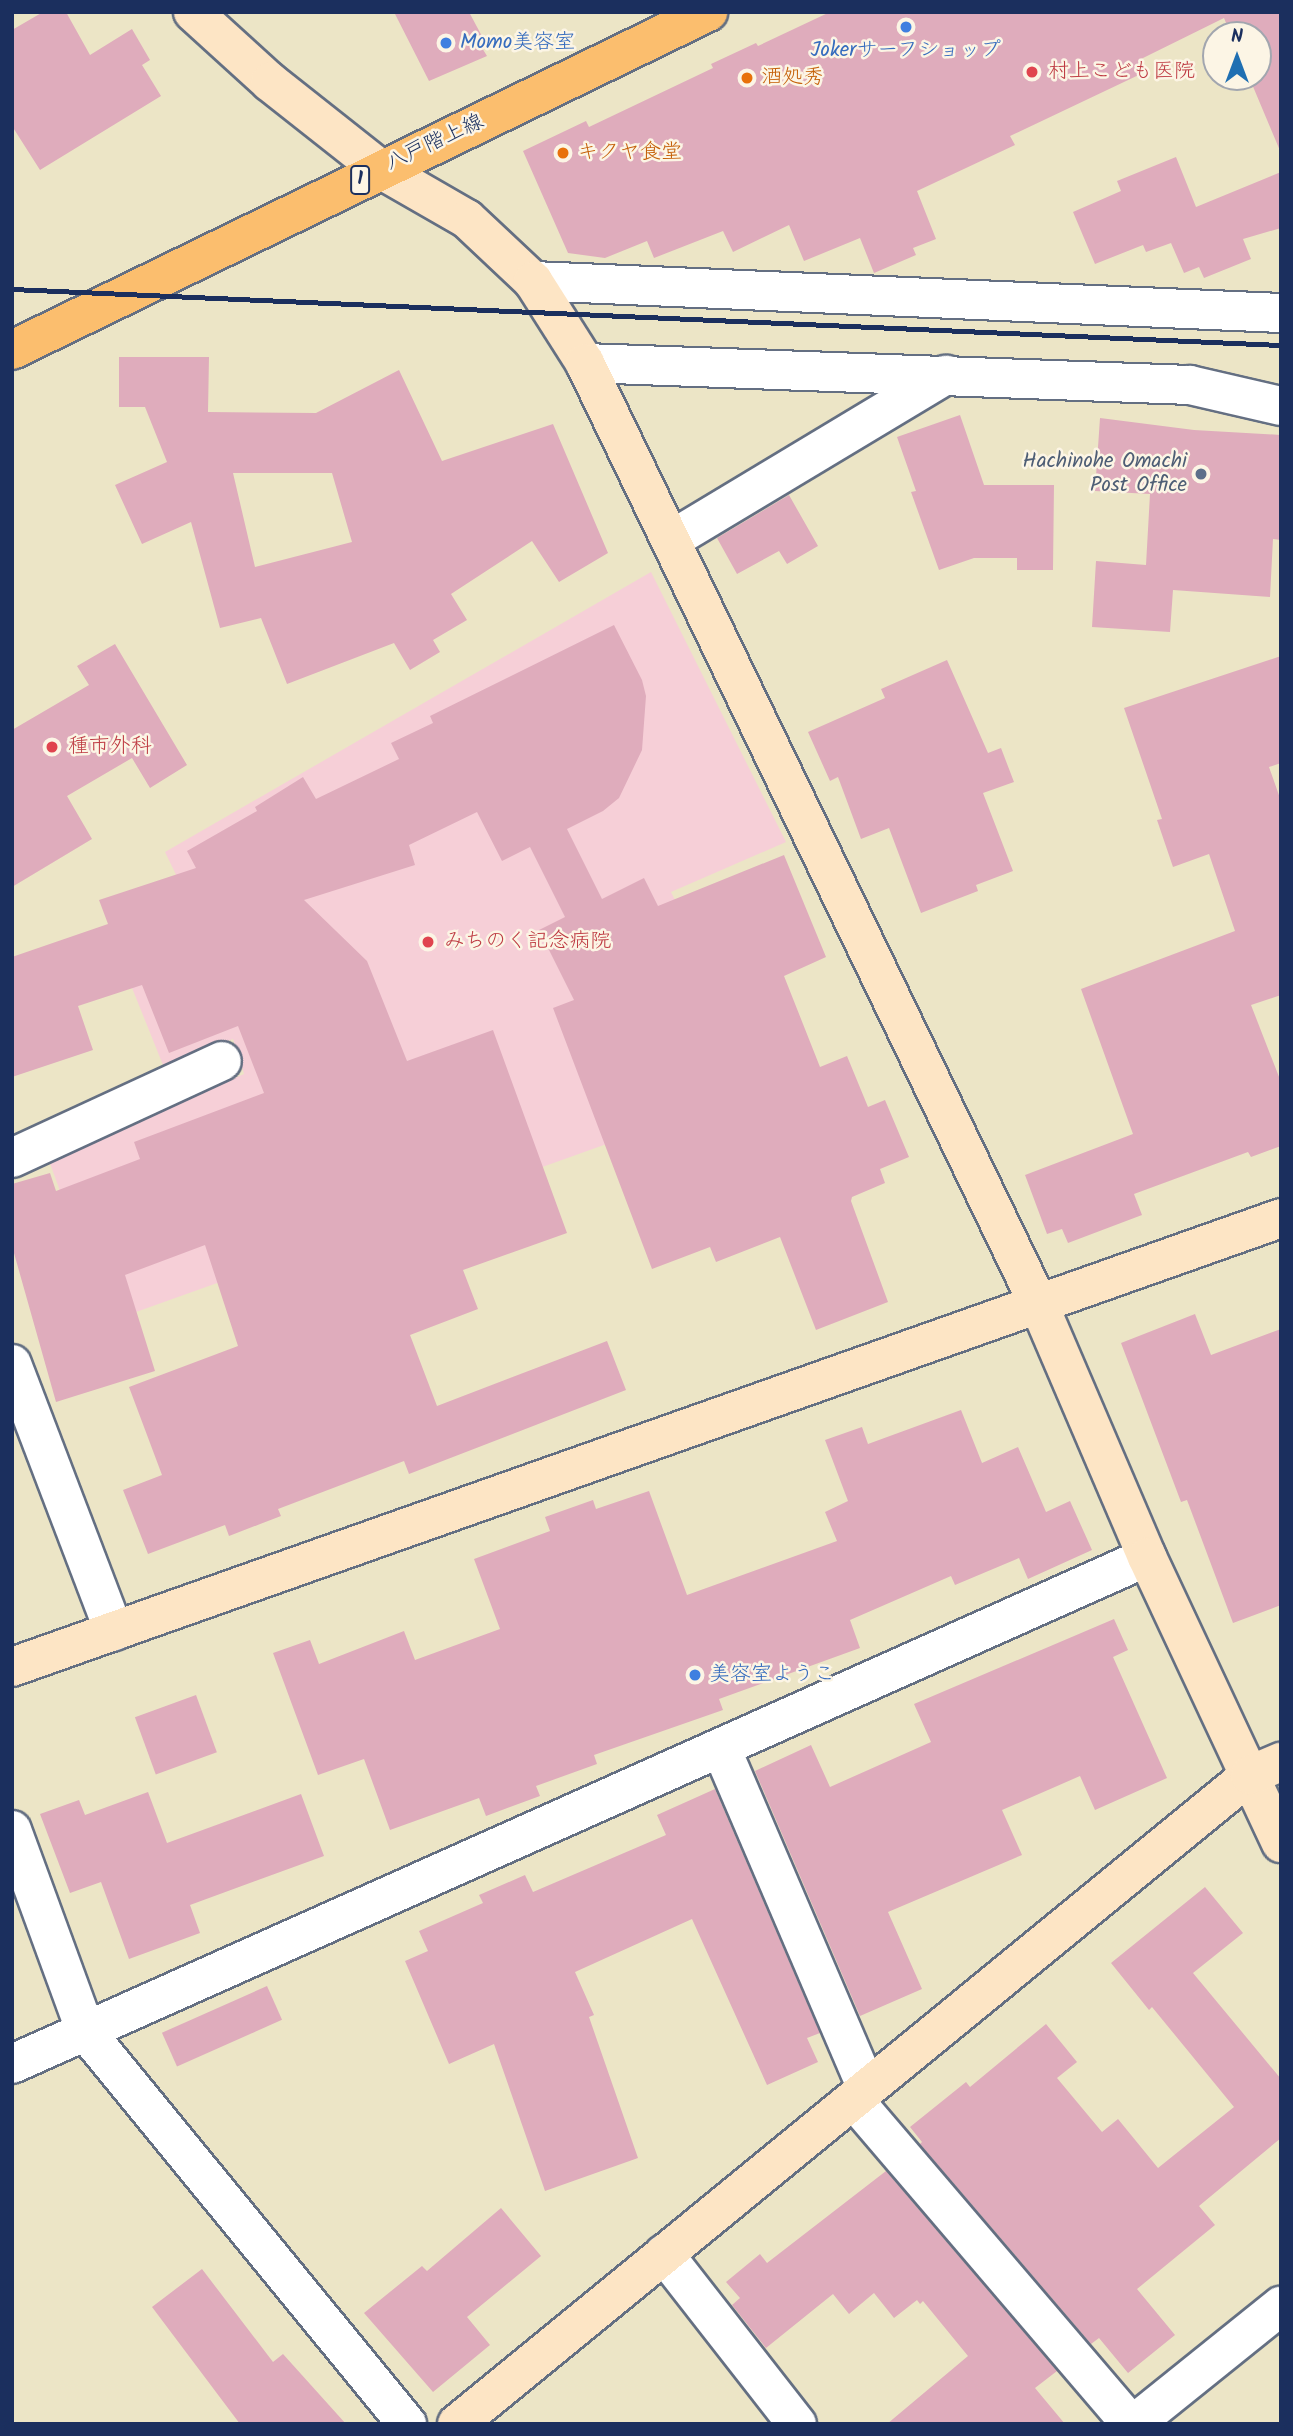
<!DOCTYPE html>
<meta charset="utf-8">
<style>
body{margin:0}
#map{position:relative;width:1293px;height:2436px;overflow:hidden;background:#ece5c6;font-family:Kalam,"Klee One",sans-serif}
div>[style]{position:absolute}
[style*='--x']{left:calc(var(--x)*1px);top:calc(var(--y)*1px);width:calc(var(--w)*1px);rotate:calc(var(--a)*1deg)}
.built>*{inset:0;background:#f6cfd7}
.building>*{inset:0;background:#dfacbc;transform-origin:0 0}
.roads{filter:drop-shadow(2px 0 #646f82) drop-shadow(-2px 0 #646f82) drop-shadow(0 2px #646f82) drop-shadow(0 -2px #646f82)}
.street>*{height:38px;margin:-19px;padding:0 19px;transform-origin:19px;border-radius:19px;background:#fff}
.secondary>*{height:38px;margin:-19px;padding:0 19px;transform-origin:19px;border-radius:19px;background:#fde5c5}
.primary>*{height:38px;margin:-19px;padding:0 19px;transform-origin:19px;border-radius:19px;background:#fbbe6e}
.rail>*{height:5px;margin:-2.5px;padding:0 2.5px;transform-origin:2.5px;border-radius:2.5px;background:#1b2f5e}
.dots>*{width:19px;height:19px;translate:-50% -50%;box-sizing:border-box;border:4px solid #fcf5e5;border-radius:50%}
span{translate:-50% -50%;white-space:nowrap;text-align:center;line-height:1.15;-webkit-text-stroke:5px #fcf5e5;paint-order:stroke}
.shield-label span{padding:2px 5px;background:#fcf5e5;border:2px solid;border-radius:5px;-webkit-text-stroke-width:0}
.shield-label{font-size:19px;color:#1b2f5e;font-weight:700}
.shop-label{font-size:21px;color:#366cbe}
.left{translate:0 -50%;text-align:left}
.health-label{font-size:21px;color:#be3a42}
.food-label{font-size:21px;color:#c56008}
.street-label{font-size:21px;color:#1b2f5e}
.service-label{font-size:21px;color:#4e5e75}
.right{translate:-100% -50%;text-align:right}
.frame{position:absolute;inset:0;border:14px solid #1b2f5e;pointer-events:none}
.north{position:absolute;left:1202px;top:21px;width:70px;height:70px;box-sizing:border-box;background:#fcf5e5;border:2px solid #a2a6af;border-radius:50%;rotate:0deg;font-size:19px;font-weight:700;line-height:28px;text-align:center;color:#1b2f5e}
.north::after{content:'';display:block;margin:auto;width:24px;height:32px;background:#1f6fb2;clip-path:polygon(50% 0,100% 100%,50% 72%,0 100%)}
</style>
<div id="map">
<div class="built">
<i style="clip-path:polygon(651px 572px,786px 842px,671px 892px,766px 1087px,108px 1322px,48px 1158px,244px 1074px,233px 1039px,163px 1065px,120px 958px,201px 926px,165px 852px)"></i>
</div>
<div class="building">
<i style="clip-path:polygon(43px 12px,66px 12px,90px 55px,132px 29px,150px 60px,142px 65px,161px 96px,40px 170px,12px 126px,12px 30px)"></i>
<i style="clip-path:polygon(394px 12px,469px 12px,484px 40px,479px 43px,487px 56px,429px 81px)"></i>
<i style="clip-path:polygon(830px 12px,1281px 12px,1281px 153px,1249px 77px,1258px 77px,1258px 35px,1231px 35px,1224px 18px,1139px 60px,1145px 72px,1010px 136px,1015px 145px,917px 191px,936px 239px,913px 248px,916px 255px,874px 273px,860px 238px,804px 261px,789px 225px,733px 252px,723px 231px,654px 258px,647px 241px,605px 258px,568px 253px,523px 151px,586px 121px,589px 127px,713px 68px,711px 64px,756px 43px,758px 46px)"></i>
<i style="clip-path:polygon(1176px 157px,1196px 207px,1281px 172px,1281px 228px,1243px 239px,1251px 259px,1204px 278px,1199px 267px,1184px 273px,1171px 243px,1146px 252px,1143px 245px,1095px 264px,1073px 212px,1121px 191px,1117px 181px)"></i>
<i style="clip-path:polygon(evenodd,119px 357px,209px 357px,208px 412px,316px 413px,399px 370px,442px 461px,553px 424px,608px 553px,559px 582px,532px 541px,451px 594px,467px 620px,433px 640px,440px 652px,410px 670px,394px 643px,287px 684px,261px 618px,220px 628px,191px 522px,142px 544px,115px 485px,167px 462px,145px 407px,119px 407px,119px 357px,233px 473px,332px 473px,352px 542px,255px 567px,233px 473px)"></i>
<i style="clip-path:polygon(960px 415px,984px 485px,1054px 485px,1053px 570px,1017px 570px,1017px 558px,974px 558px,939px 570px,911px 492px,916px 491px,897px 437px)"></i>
<i style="clip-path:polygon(1100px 418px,1194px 430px,1281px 435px,1281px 540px,1273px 539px,1270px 597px,1173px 590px,1170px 632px,1092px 627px,1096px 561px,1146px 565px,1150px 494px,1095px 491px)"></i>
<i style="clip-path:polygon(789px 495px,818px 546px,787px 564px,779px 551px,737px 574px,717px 538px)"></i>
<i style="clip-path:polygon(614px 625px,642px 680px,646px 696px,642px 750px,619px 798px,603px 811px,567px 829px,602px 899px,644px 878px,658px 906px,784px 855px,826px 957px,784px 976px,820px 1067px,847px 1056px,868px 1107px,885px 1100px,909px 1157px,880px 1169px,885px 1183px,852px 1197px,851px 1201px,888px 1302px,816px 1330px,780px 1237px,716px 1262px,710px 1247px,652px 1269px,553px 1008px,574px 1000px,539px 930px,565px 917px,530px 847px,502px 861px,477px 812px,409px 845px,415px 865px,304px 900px,367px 961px,407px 1061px,493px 1030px,567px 1233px,463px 1270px,478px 1309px,410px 1335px,437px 1406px,607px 1341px,626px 1390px,409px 1474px,404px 1461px,278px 1509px,281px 1516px,229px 1536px,225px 1525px,148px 1554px,123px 1490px,162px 1475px,129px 1387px,238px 1346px,205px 1245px,125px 1275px,155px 1371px,56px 1402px,12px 1246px,12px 1184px,50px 1173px,56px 1191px,140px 1159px,134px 1142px,264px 1093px,238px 1026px,169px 1053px,142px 985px,78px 1006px,93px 1050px,12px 1077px,12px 957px,108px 924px,99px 900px,196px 868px,187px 851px,257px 811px,255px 807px,303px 777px,316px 799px,399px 759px,391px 743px,433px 723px,430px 716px)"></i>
<i style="clip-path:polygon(115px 644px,187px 765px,150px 788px,132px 758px,67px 796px,92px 839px,12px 887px,12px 730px,89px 685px,77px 666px)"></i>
<i style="clip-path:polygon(1281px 656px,1281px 763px,1269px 767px,1281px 801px,1281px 995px,1251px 1005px,1281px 1082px,1281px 1146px,1251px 1157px,1248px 1152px,1134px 1194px,1142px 1215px,1068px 1243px,1062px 1229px,1047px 1234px,1025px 1175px,1133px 1134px,1081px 989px,1235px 931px,1209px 854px,1173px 867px,1157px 820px,1162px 819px,1124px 708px)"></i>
<i style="clip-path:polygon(947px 660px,988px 753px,1001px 748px,1014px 782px,983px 793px,1013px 871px,976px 885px,978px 891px,921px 913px,889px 828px,861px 839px,838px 777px,830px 781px,808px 732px,885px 698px,881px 689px)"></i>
<i style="clip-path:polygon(1195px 1314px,1211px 1355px,1281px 1329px,1281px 1605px,1233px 1623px,1187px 1500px,1181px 1502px,1121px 1343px)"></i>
<i style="clip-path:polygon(961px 1410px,982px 1463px,1018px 1447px,1046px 1512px,1070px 1501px,1092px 1550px,1028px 1579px,1019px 1558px,955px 1585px,951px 1576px,850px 1620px,860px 1648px,719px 1699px,723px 1710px,594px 1755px,597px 1764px,536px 1786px,540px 1796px,486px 1816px,479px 1798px,390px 1830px,364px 1759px,318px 1775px,273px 1653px,310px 1640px,319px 1664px,404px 1631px,415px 1660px,500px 1629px,474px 1559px,550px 1531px,545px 1517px,593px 1500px,596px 1509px,649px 1491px,687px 1595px,837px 1541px,825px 1512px,848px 1501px,825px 1440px,862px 1427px,868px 1444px)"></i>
<i style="clip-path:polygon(1114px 1619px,1128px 1650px,1113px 1657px,1167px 1778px,1095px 1810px,1080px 1776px,1002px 1810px,1022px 1855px,888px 1912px,922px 1989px,860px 2016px,755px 1771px,811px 1745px,830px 1787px,931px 1742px,914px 1704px)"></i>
<i style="left:196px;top:1695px;width:61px;height:65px;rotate:70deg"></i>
<i style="clip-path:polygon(715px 1789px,820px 2033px,807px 2038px,818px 2062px,767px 2085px,692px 1919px,575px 1972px,594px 2015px,589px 2017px,638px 2158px,545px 2191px,494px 2044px,449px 2064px,405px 1961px,428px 1951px,419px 1931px,483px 1903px,479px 1895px,525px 1875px,533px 1892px,666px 1835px,657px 1815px)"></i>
<i style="clip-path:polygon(148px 1792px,167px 1843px,301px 1794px,324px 1856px,190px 1905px,200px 1933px,129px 1959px,101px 1882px,70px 1893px,40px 1814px,79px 1800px,85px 1815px)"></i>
<i style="clip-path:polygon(1205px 1887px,1243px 1933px,1193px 1973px,1281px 2079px,1281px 2138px,1199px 2206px,1215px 2225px,1137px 2289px,1175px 2335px,1128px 2373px,1099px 2338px,1091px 2344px,920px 2144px,922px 2142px,910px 2127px,966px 2082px,970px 2087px,1046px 2024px,1077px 2062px,1057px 2078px,1102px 2132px,1118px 2119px,1158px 2168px,1234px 2107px,1152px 2007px,1149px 2010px,1111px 1963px)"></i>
<i style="left:267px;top:1986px;width:37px;height:115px;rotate:66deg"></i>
<i style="clip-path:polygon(886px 2171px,1057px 2371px,1035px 2388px,1065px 2424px,887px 2424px,968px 2356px,923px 2301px,920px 2304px,917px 2300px,894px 2318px,874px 2293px,849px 2314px,833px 2294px,766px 2348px,732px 2305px,740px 2298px,726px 2282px,760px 2254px,767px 2263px)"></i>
<i style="clip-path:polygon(501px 2208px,541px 2256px,467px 2317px,490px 2345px,433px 2392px,364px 2313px,422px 2266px,427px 2271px)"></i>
<i style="clip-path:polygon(202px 2269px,273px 2362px,283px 2354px,346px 2424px,240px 2424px,152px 2307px)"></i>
</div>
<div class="roads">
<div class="street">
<i style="--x:533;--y:281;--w:749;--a:2.45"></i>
<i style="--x:585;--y:363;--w:605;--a:2.08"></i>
<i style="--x:1190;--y:385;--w:93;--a:13"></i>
<i style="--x:671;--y:540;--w:321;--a:-31"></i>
<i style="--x:12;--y:1158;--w:231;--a:-24.8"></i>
<i style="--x:12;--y:1364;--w:286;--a:69.1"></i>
<i style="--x:721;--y:1748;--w:370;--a:66.8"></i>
<i style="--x:12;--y:1830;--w:215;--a:69.9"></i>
<i style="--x:86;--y:2032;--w:507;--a:50.69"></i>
<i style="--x:12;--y:2064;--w:1243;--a:-24.07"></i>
<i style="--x:854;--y:2100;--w:426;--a:49.5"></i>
<i style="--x:664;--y:2254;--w:216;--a:52"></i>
<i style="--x:1134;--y:2424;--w:189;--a:-38.8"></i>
</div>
<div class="secondary">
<i style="--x:193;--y:12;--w:104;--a:42.3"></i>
<i style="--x:270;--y:82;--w:140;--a:38.3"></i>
<i style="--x:380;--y:169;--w:100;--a:29.9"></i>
<i style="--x:467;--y:219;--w:91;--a:43.2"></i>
<i style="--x:533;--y:281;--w:97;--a:57.6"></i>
<i style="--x:585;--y:363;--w:1046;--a:64.27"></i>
<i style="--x:1039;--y:1305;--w:274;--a:66.8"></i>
<i style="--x:1147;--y:1557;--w:316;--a:64.9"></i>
<i style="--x:12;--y:1667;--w:1346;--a:-19.48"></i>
<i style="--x:457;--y:2424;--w:1025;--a:-39.3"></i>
<i style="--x:1250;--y:1775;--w:34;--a:-23"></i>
</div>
<div class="primary">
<i style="--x:12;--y:350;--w:774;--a:-25.9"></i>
</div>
</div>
<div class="rail">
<i style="--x:12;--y:289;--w:1270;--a:2.53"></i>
</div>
<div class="dots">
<i style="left:906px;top:27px;background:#3f7fe0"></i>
<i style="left:446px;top:43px;background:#3f7fe0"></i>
<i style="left:1032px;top:72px;background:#e0444e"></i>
<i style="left:747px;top:78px;background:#e8710a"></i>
<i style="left:563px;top:153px;background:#e8710a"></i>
<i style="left:1201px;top:474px;background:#5c6f8a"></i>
<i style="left:52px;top:747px;background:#e0444e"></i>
<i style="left:428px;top:942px;background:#e0444e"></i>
<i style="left:695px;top:1675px;background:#3f7fe0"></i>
</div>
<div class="shield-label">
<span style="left:360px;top:180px">1</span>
</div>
<div class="shop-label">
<span class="left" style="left:460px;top:43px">Momo美容室</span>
<span style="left:906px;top:51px">Jokerサーフショップ</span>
<span class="left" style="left:709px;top:1675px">美容室ようこ</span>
</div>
<div class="health-label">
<span class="left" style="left:1048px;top:72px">村上こども医院</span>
<span class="left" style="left:68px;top:747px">種市外科</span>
<span class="left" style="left:444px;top:942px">みちのく記念病院</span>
</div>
<div class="food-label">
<span class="left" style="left:761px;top:78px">酒処秀</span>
<span class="left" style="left:577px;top:153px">キクヤ食堂</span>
</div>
<div class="street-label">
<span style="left:435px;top:143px;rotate:-25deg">八戸階上線</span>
</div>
<div class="service-label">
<span class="right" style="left:1187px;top:474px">Hachinohe Omachi<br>Post Office</span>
</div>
<div class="frame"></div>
<div class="north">N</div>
</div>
